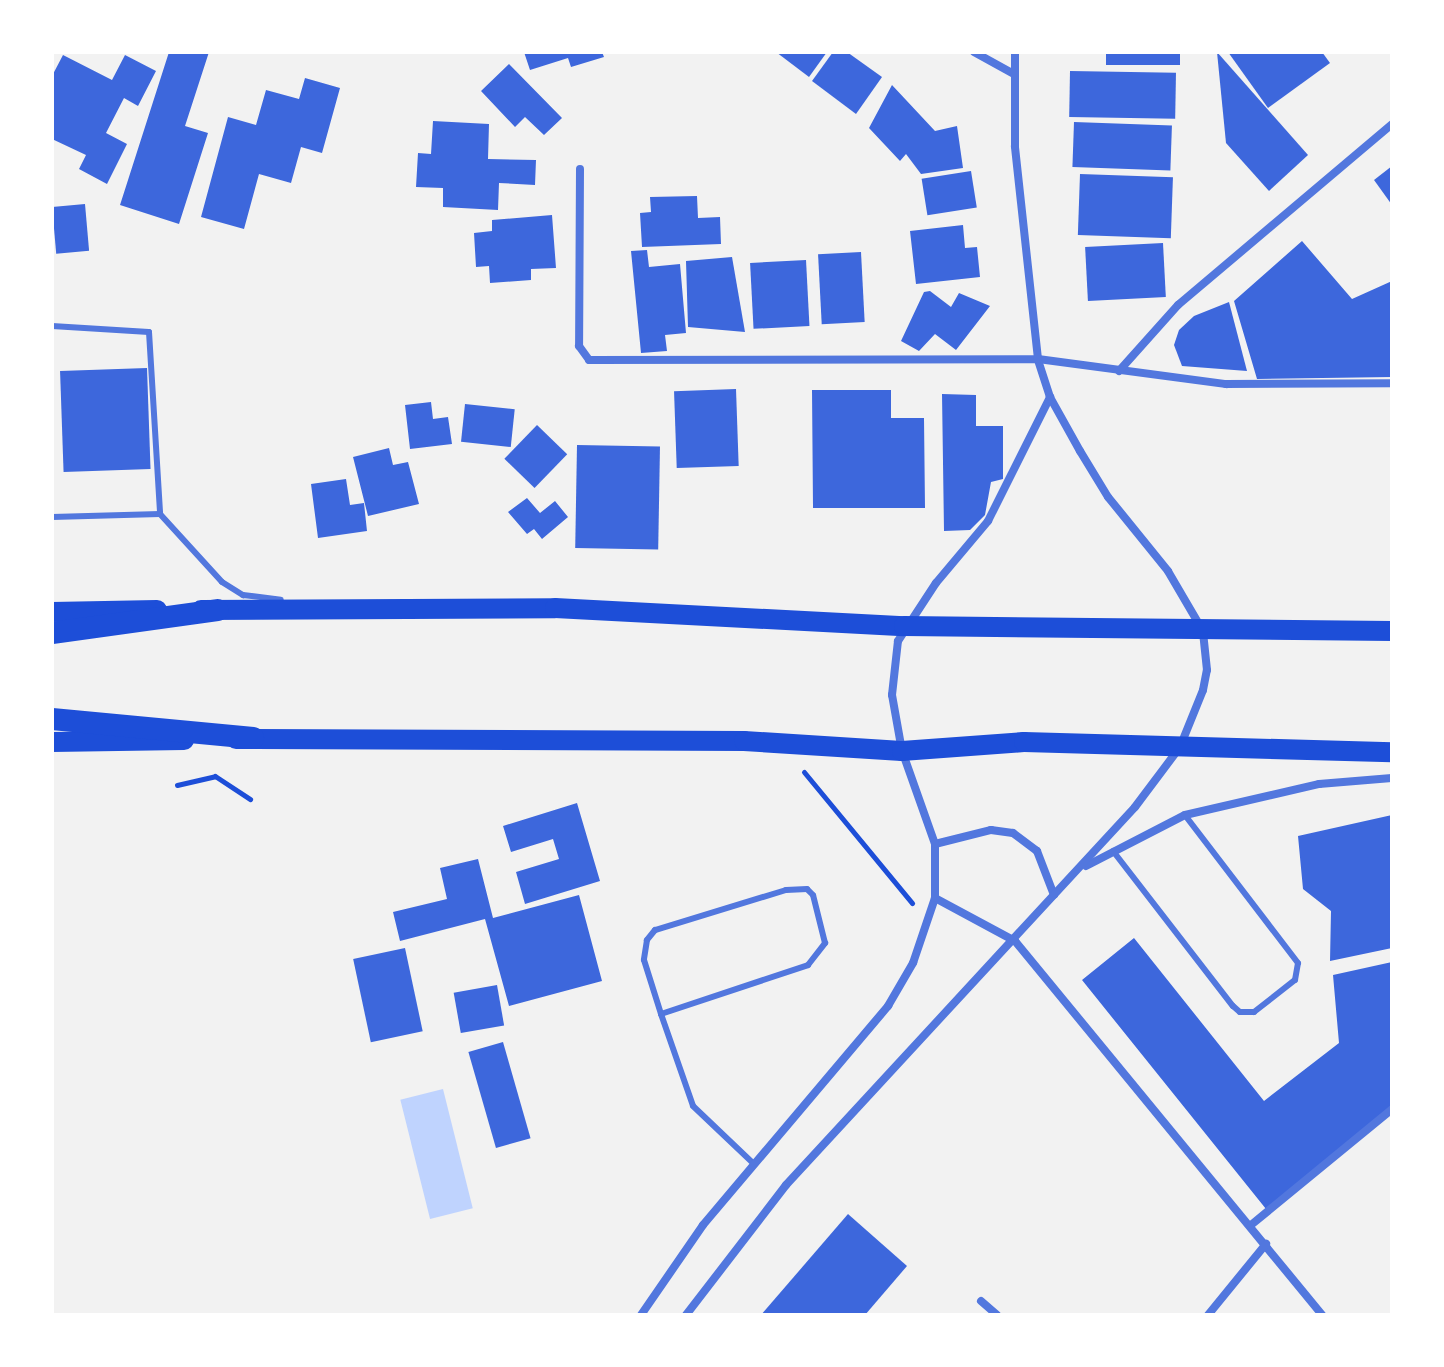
<!DOCTYPE html>
<style>
body{margin:0}
#map{position:relative;width:1444px;height:1367px;overflow:hidden;background:#f2f2f2;font-family:Signika,sans-serif}
div>[style]{position:absolute}
[style*='--x']{left:calc(var(--x)*1px);top:calc(var(--y)*1px);width:calc(var(--w)*1px);rotate:calc(var(--a)*1deg)}
.water>*{inset:0;background:#bfd3fe;transform-origin:0 0}
.building>*{inset:0;background:#3d67dc;transform-origin:0 0}
.path>*{height:5px;margin:-2.5px;padding:0 2.5px;transform-origin:2.5px;border-radius:2.5px;background:#1d4ed8}
.service>*{height:6px;margin:-3px;padding:0 3px;transform-origin:3px;border-radius:3px;background:#5277de}
.minor>*{height:8px;margin:-4px;padding:0 4px;transform-origin:4px;border-radius:4px;background:#5277de}
.primary>*{height:20px;margin:-10px;padding:0 10px;transform-origin:10px;border-radius:10px;background:#1d4ed8}
.trunk>*{height:22px;margin:-11px;padding:0 11px;transform-origin:11px;border-radius:11px;background:#1d4ed8}
span{translate:-50% -50%;white-space:nowrap;text-align:center;line-height:1.15;-webkit-text-stroke:7px #fff;paint-order:stroke}
.frame{position:absolute;inset:0;border:54px solid #fff;pointer-events:none}
</style>
<div id="map">
<div class="water">
<i style="left:443px;top:1089px;width:123px;height:44px;rotate:76deg"></i>
</div>
<div class="building">
<i style="clip-path:polygon(169px 52px,209px 52px,185px 126px,208px 133px,179px 224px,120px 205px)"></i>
<i style="clip-path:polygon(524px 52px,602px 52px,604px 57px,571px 67px,568px 58px,530px 70px)"></i>
<i style="clip-path:polygon(776px 52px,827px 52px,809px 77px)"></i>
<i style="clip-path:polygon(833px 52px,847px 52px,882px 77px,856px 114px,812px 81px)"></i>
<i style="left:1106px;top:52px;width:74px;height:13px"></i>
<i style="clip-path:polygon(1217px 52px,1308px 155px,1269px 191px,1226px 143px)"></i>
<i style="clip-path:polygon(1228px 52px,1322px 52px,1330px 63px,1268px 108px)"></i>
<i style="clip-path:polygon(63px 55px,112px 80px,125px 55px,156px 71px,138px 106px,124px 98px,106px 133px,127px 144px,107px 184px,79px 169px,86px 155px,52px 139px,52px 76px)"></i>
<i style="clip-path:polygon(509px 64px,562px 118px,544px 135px,525px 117px,515px 127px,481px 91px)"></i>
<i style="left:1070px;top:71px;width:106px;height:46px;rotate:1deg"></i>
<i style="clip-path:polygon(305px 78px,340px 88px,322px 153px,301px 147px,291px 183px,259px 174px,244px 229px,201px 217px,228px 117px,256px 125px,266px 90px,299px 99px)"></i>
<i style="clip-path:polygon(892px 85px,935px 131px,957px 126px,963px 168px,921px 174px,906px 154px,900px 161px,869px 128px)"></i>
<i style="clip-path:polygon(433px 121px,489px 124px,488px 159px,536px 160px,535px 185px,499px 183px,498px 210px,443px 207px,443px 188px,416px 187px,418px 153px,431px 154px)"></i>
<i style="left:1074px;top:122px;width:98px;height:45px;rotate:2deg"></i>
<i style="clip-path:polygon(1392px 166px,1392px 205px,1374px 180px)"></i>
<i style="left:971px;top:171px;width:37px;height:50px;rotate:81deg"></i>
<i style="left:1080px;top:174px;width:93px;height:61px;rotate:2deg"></i>
<i style="clip-path:polygon(697px 196px,698px 218px,720px 217px,721px 244px,642px 247px,640px 213px,651px 212px,650px 197px)"></i>
<i style="left:85px;top:204px;width:47px;height:33px;rotate:85deg"></i>
<i style="clip-path:polygon(552px 215px,556px 268px,531px 269px,531px 280px,490px 283px,489px 266px,476px 267px,474px 233px,492px 231px,492px 220px)"></i>
<i style="clip-path:polygon(963px 225px,965px 248px,977px 247px,980px 277px,916px 284px,910px 231px)"></i>
<i style="clip-path:polygon(1302px 241px,1352px 299px,1392px 281px,1392px 377px,1257px 379px,1234px 301px)"></i>
<i style="left:1163px;top:243px;width:54px;height:78px;rotate:87deg"></i>
<i style="clip-path:polygon(647px 250px,649px 267px,680px 264px,686px 333px,665px 335px,667px 351px,641px 353px,631px 251px)"></i>
<i style="left:861px;top:252px;width:70px;height:43px;rotate:87deg"></i>
<i style="clip-path:polygon(732px 257px,745px 332px,688px 327px,686px 261px)"></i>
<i style="left:806px;top:260px;width:66px;height:56px;rotate:87deg"></i>
<i style="clip-path:polygon(930px 291px,951px 307px,959px 293px,990px 306px,956px 350px,935px 334px,919px 351px,901px 341px,924px 292px)"></i>
<i style="clip-path:polygon(1229px 302px,1247px 371px,1182px 366px,1174px 345px,1179px 330px,1194px 316px)"></i>
<i style="left:147px;top:368px;width:101px;height:87px;rotate:88deg"></i>
<i style="left:736px;top:389px;width:77px;height:62px;rotate:88deg"></i>
<i style="clip-path:polygon(812px 390px,891px 390px,891px 418px,924px 418px,925px 508px,813px 508px)"></i>
<i style="clip-path:polygon(942px 394px,976px 395px,976px 426px,1003px 426px,1003px 479px,991px 482px,985px 515px,970px 530px,944px 531px)"></i>
<i style="clip-path:polygon(431px 402px,433px 419px,448px 417px,452px 444px,410px 449px,405px 405px)"></i>
<i style="left:465px;top:404px;width:50px;height:38px;rotate:6deg"></i>
<i style="left:537px;top:425px;width:42px;height:47px;rotate:44deg"></i>
<i style="left:577px;top:445px;width:83px;height:103px;rotate:1deg"></i>
<i style="clip-path:polygon(389px 448px,393px 465px,408px 462px,419px 504px,368px 516px,353px 457px)"></i>
<i style="clip-path:polygon(346px 479px,350px 505px,364px 503px,367px 531px,318px 538px,311px 484px)"></i>
<i style="clip-path:polygon(527px 498px,540px 513px,555px 501px,568px 517px,542px 539px,534px 529px,527px 534px,508px 512px)"></i>
<i style="clip-path:polygon(577px 803px,600px 881px,525px 904px,516px 872px,559px 859px,553px 839px,511px 852px,503px 826px)"></i>
<i style="clip-path:polygon(1392px 815px,1392px 948px,1330px 961px,1331px 911px,1303px 889px,1298px 836px)"></i>
<i style="clip-path:polygon(478px 859px,493px 918px,579px 895px,602px 981px,509px 1006px,485px 919px,400px 941px,393px 912px,447px 899px,440px 868px)"></i>
<i style="clip-path:polygon(1134px 938px,1264px 1101px,1339px 1043px,1333px 975px,1392px 962px,1392px 1107px,1266px 1209px,1082px 980px)"></i>
<i style="left:405px;top:948px;width:85px;height:53px;rotate:78deg"></i>
<i style="left:497px;top:985px;width:41px;height:44px;rotate:80deg"></i>
<i style="left:503px;top:1042px;width:100px;height:36px;rotate:74deg"></i>
<i style="clip-path:polygon(848px 1214px,907px 1266px,865px 1315px,761px 1315px)"></i>
</div>
<div class="path">
<i style="--x:804;--y:772;--w:170;--a:50.5"></i>
<i style="--x:177;--y:785;--w:39;--a:-13"></i>
<i style="--x:215;--y:776;--w:42;--a:33.3"></i>
</div>
<div class="service">
<i style="--x:52;--y:326;--w:97;--a:3.5"></i>
<i style="--x:149;--y:332;--w:182;--a:86.5"></i>
<i style="--x:160;--y:514;--w:92;--a:47.6"></i>
<i style="--x:222;--y:582;--w:25;--a:32"></i>
<i style="--x:243;--y:595;--w:38;--a:7"></i>
<i style="--x:52;--y:517;--w:108;--a:-1.6"></i>
<i style="--x:1113;--y:851;--w:196;--a:52.3"></i>
<i style="--x:1233;--y:1006;--w:9;--a:41"></i>
<i style="--x:1240;--y:1012;--w:14;--a:0"></i>
<i style="--x:1254;--y:1012;--w:52;--a:-38"></i>
<i style="--x:1295;--y:980;--w:17;--a:-80"></i>
<i style="--x:1298;--y:963;--w:186;--a:-127.4"></i>
<i style="--x:661;--y:1014;--w:155;--a:-18.4"></i>
<i style="--x:808;--y:965;--w:28;--a:-52"></i>
<i style="--x:825;--y:943;--w:49;--a:-104"></i>
<i style="--x:813;--y:895;--w:8;--a:-135"></i>
<i style="--x:807;--y:889;--w:21;--a:177"></i>
<i style="--x:786;--y:890;--w:137;--a:163"></i>
<i style="--x:655;--y:930;--w:13;--a:129"></i>
<i style="--x:647;--y:940;--w:20;--a:99"></i>
<i style="--x:644;--y:960;--w:57;--a:72.5"></i>
<i style="--x:661;--y:1014;--w:97;--a:70.8"></i>
<i style="--x:693;--y:1106;--w:84;--a:43.6"></i>
</div>
<div class="minor">
<i style="--x:974;--y:52;--w:46;--a:28.8"></i>
<i style="--x:580;--y:169;--w:177;--a:90.3"></i>
<i style="--x:579;--y:346;--w:17;--a:54"></i>
<i style="--x:589;--y:360;--w:449;--a:-0.1"></i>
<i style="--x:1038;--y:359;--w:190;--a:7.6"></i>
<i style="--x:1226;--y:384;--w:166;--a:-0.3"></i>
<i style="--x:1119;--y:371;--w:89;--a:-48.2"></i>
<i style="--x:1178;--y:305;--w:280;--a:-40.2"></i>
<i style="--x:935;--y:844;--w:58;--a:-14"></i>
<i style="--x:991;--y:830;--w:22;--a:8"></i>
<i style="--x:1013;--y:833;--w:30;--a:37"></i>
<i style="--x:1037;--y:851;--w:47;--a:68.9"></i>
<i style="--x:1086;--y:866;--w:111;--a:-27.3"></i>
<i style="--x:1185;--y:815;--w:138;--a:-13"></i>
<i style="--x:1319;--y:784;--w:73;--a:-4.7"></i>
<i style="--x:935;--y:898;--w:91;--a:28.3"></i>
<i style="--x:1015;--y:941;--w:484;--a:50.6"></i>
<i style="--x:1251;--y:1225;--w:183;--a:-39.4"></i>
<i style="--x:981;--y:1301;--w:21;--a:41"></i>
<i style="--x:641;--y:1315;--w:109;--a:-55.4"></i>
<i style="--x:703;--y:1225;--w:287;--a:-49.8"></i>
<i style="--x:888;--y:1006;--w:50;--a:-59.8"></i>
<i style="--x:913;--y:963;--w:69;--a:-71.3"></i>
<i style="--x:935;--y:898;--w:54;--a:-90"></i>
<i style="--x:935;--y:844;--w:99;--a:-109.5"></i>
<i style="--x:902;--y:751;--w:57;--a:-100.1"></i>
<i style="--x:892;--y:695;--w:54;--a:-83.7"></i>
<i style="--x:898;--y:641;--w:69;--a:-56.8"></i>
<i style="--x:936;--y:583;--w:81;--a:-50"></i>
<i style="--x:988;--y:521;--w:139;--a:-63.4"></i>
<i style="--x:686;--y:1315;--w:164;--a:-52.4"></i>
<i style="--x:786;--y:1185;--w:514;--a:-47.28"></i>
<i style="--x:1135;--y:807;--w:75;--a:-53.1"></i>
<i style="--x:1180;--y:747;--w:61;--a:-68"></i>
<i style="--x:1203;--y:690;--w:20;--a:-79"></i>
<i style="--x:1207;--y:670;--w:39;--a:-96"></i>
<i style="--x:1203;--y:631;--w:69;--a:-120.3"></i>
<i style="--x:1168;--y:571;--w:95;--a:-129"></i>
<i style="--x:1108;--y:497;--w:54;--a:-121.3"></i>
<i style="--x:1080;--y:451;--w:62;--a:-119.1"></i>
<i style="--x:1050;--y:397;--w:40;--a:-108"></i>
<i style="--x:1038;--y:359;--w:214;--a:-96.2"></i>
<i style="--x:1015;--y:146;--w:94;--a:-90"></i>
<i style="--x:1208;--y:1315;--w:92;--a:-50.8"></i>
</div>
<div class="primary">
<i style="--x:201;--y:610;--w:354;--a:-0.3"></i>
<i style="--x:555;--y:608;--w:349;--a:3"></i>
<i style="--x:904;--y:626;--w:488;--a:0.6"></i>
<i style="--x:52;--y:612;--w:105;--a:-1.1"></i>
<i style="--x:236;--y:739;--w:508;--a:0.23"></i>
<i style="--x:744;--y:741;--w:158;--a:3.6"></i>
<i style="--x:902;--y:751;--w:122;--a:-4.2"></i>
<i style="--x:1024;--y:742;--w:368;--a:1.6"></i>
<i style="--x:52;--y:742;--w:132;--a:-0.9"></i>
</div>
<div class="trunk">
<i style="--x:52;--y:633;--w:167;--a:-7.9"></i>
<i style="--x:52;--y:719;--w:202;--a:5.4"></i>
</div>
<div class="frame"></div>
</div>
